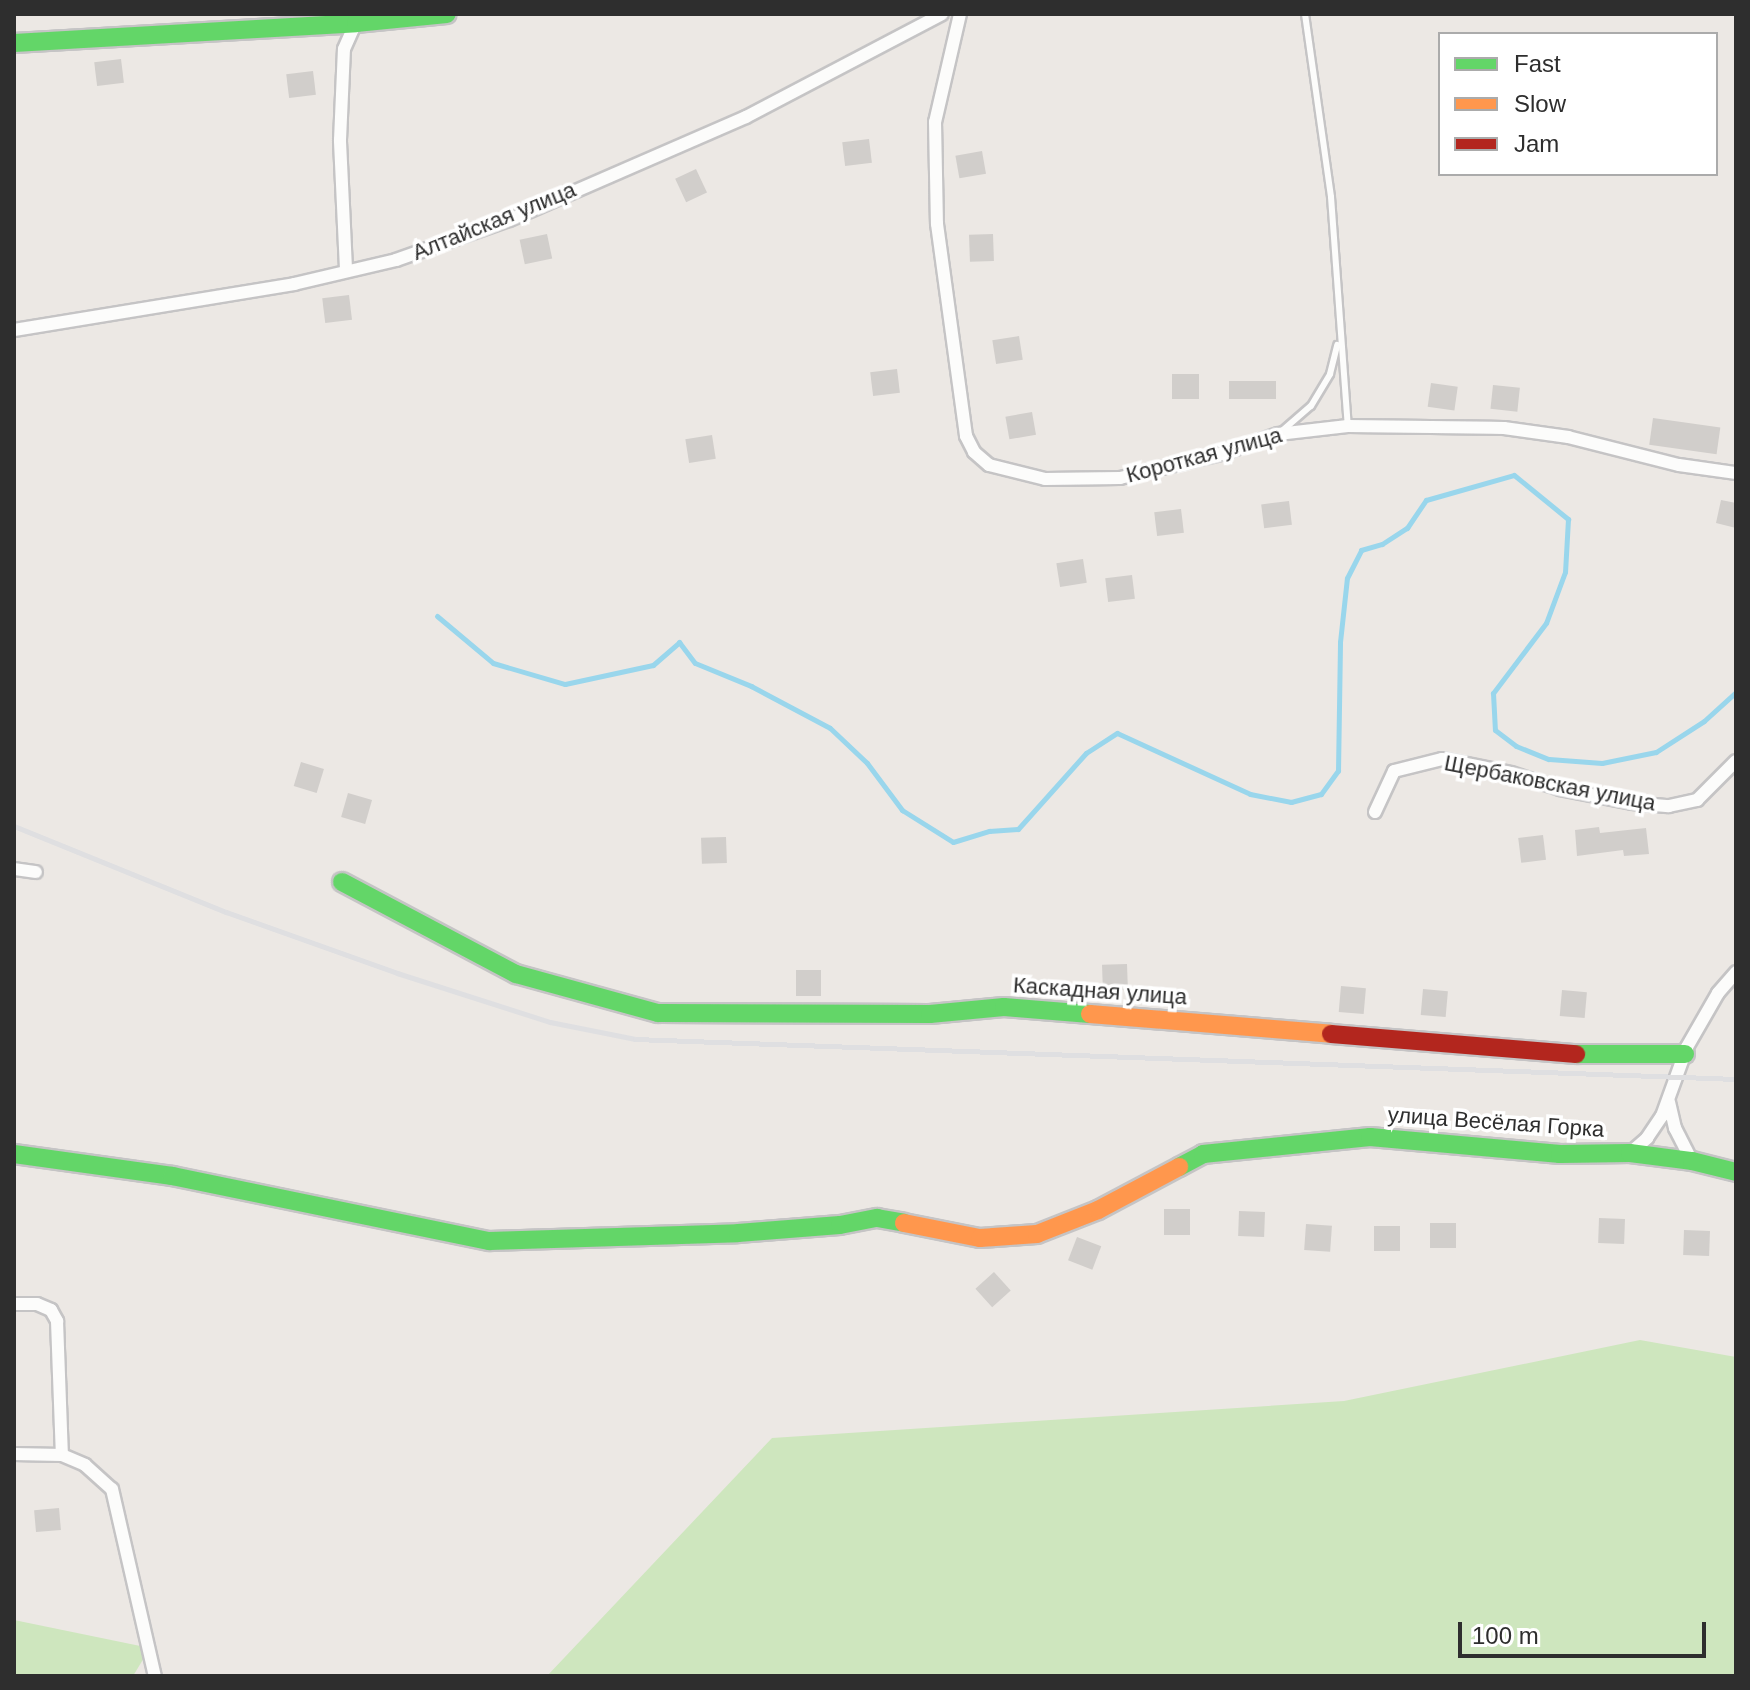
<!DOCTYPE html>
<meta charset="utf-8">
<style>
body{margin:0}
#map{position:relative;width:1750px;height:1690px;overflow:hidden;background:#ece8e4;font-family:Arial,sans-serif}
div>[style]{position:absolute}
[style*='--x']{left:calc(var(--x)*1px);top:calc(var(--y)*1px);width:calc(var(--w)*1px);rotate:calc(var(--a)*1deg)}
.green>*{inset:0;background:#cee6be}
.stream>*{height:5px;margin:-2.5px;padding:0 2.5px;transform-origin:2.5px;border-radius:2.5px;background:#99d6ec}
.building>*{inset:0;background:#d1cecb;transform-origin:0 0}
.roads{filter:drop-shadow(2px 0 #c5c4c5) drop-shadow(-2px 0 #c5c4c5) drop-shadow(0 2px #c5c4c5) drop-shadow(0 -2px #c5c4c5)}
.lane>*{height:6px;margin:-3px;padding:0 3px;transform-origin:3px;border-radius:3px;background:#fcfcfb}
.street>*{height:12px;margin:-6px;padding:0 6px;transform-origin:6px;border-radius:6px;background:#fcfcfb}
.fast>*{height:18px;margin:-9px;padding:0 9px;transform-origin:9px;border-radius:9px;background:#63d668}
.slow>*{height:18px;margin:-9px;padding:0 9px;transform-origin:9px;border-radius:9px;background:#ff974d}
.jam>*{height:18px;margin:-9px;padding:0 9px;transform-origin:9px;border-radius:9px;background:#b3261e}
.rail>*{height:5px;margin:-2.5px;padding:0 2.5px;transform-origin:2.5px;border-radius:2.5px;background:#dfdfe1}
span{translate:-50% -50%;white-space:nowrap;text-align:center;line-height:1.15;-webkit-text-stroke:7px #fff;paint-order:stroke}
.street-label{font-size:22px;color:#2e2e2e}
.frame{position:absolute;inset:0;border:16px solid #2e2e2e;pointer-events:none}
.legend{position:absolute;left:1438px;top:32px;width:280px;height:144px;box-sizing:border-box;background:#fff;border:2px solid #ababab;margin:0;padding:10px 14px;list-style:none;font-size:24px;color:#2e2e2e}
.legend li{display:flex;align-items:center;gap:16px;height:40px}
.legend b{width:40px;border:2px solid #ababab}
.scale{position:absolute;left:1458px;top:1622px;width:248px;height:36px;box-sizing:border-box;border:4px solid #2e2e2e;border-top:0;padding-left:10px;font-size:24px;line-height:28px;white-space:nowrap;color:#2e2e2e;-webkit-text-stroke:6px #fff;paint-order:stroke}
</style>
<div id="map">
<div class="green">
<i style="clip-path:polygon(1640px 1340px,1736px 1357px,1736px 1676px,547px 1676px,772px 1438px,1344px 1401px)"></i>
<i style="clip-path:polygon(14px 1620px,150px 1648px,133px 1676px,14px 1676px)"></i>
</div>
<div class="stream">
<i style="--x:437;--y:616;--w:73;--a:40"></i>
<i style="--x:493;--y:663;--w:75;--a:16.3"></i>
<i style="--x:565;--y:684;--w:90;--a:-12.2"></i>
<i style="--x:653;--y:665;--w:35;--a:-41"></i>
<i style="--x:679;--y:642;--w:26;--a:53"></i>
<i style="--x:695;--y:663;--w:61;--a:22.3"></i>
<i style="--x:751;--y:686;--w:89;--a:28"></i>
<i style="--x:830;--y:728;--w:51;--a:43.4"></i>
<i style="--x:867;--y:763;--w:59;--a:53.3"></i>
<i style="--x:902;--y:810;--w:60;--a:32.1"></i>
<i style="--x:953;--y:842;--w:38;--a:-17"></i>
<i style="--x:989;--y:831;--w:29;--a:-4"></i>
<i style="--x:1018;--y:829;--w:102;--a:-48.2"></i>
<i style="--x:1086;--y:753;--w:37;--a:-33"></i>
<i style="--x:1117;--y:733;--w:146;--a:24.6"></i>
<i style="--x:1250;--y:794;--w:42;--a:11"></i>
<i style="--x:1291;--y:802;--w:31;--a:-15"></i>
<i style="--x:1321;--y:794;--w:29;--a:-54"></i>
<i style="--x:1338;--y:771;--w:129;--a:-89.1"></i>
<i style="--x:1340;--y:642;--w:64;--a:-83.8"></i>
<i style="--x:1347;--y:578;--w:31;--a:-63"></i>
<i style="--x:1361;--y:550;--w:22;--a:-16"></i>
<i style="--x:1382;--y:544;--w:30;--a:-33"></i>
<i style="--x:1407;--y:528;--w:34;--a:-56"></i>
<i style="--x:1426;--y:500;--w:91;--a:-15.9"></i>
<i style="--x:1514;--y:475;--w:70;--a:39.2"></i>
<i style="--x:1568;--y:519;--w:53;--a:93.2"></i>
<i style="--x:1565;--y:572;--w:54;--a:110.4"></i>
<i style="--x:1546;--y:623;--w:88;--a:127.1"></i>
<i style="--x:1493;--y:693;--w:37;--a:87"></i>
<i style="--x:1495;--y:730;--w:26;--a:37"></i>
<i style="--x:1516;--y:746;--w:35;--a:22"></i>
<i style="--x:1549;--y:759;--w:53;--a:4.3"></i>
<i style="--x:1602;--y:763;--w:55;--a:-11.5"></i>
<i style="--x:1656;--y:752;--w:57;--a:-32.9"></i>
<i style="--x:1704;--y:721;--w:43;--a:-42.2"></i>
</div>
<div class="building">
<i style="left:121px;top:59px;width:24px;height:27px;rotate:83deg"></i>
<i style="left:313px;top:71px;width:24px;height:27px;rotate:83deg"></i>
<i style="left:869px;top:139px;width:24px;height:27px;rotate:83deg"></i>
<i style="left:982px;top:151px;width:23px;height:27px;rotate:80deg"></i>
<i style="left:696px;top:169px;width:26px;height:23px;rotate:65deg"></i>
<i style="left:547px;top:234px;width:25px;height:28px;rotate:78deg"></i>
<i style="left:993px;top:234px;width:27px;height:24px;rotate:88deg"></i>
<i style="left:349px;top:295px;width:25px;height:27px;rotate:83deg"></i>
<i style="left:1019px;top:336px;width:24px;height:27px;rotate:81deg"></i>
<i style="left:897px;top:369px;width:24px;height:27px;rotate:83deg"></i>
<i style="left:1172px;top:374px;width:27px;height:25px"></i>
<i style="left:1229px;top:381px;width:47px;height:18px"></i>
<i style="left:1431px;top:383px;width:27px;height:24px;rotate:8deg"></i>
<i style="left:1493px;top:385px;width:27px;height:24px;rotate:6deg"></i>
<i style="left:1032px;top:412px;width:23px;height:27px;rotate:80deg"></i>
<i style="left:1653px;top:418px;width:68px;height:27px;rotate:8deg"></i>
<i style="left:712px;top:435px;width:24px;height:27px;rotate:81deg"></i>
<i style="clip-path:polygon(1721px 500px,1736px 503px,1736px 528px,1716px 523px)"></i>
<i style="left:1289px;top:501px;width:24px;height:28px;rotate:83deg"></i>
<i style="left:1181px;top:509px;width:24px;height:27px;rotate:83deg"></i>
<i style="left:1083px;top:559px;width:24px;height:27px;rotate:81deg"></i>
<i style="left:1132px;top:575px;width:24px;height:27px;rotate:83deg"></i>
<i style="left:301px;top:762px;width:24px;height:25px;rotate:17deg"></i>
<i style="left:348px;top:793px;width:25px;height:25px;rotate:16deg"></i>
<i style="clip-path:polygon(1599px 827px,1600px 833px,1646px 828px,1649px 854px,1624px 856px,1623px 850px,1577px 856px,1575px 830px)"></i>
<i style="left:1543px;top:835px;width:25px;height:25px;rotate:83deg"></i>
<i style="left:726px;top:837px;width:26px;height:25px;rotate:88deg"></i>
<i style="left:1127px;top:964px;width:26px;height:25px;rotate:88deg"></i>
<i style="left:796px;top:970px;width:25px;height:26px"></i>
<i style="left:1341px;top:986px;width:25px;height:26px;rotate:5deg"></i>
<i style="left:1423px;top:989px;width:25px;height:26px;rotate:5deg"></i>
<i style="left:1562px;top:990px;width:25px;height:26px;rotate:5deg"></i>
<i style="left:1164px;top:1209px;width:26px;height:26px"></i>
<i style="left:1239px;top:1211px;width:26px;height:25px;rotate:2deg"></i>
<i style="left:1599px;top:1218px;width:26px;height:25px;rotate:2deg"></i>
<i style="left:1430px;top:1223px;width:26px;height:25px"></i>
<i style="left:1306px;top:1224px;width:26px;height:26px;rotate:4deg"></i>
<i style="left:1374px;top:1226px;width:26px;height:25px"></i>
<i style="left:1684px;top:1230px;width:26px;height:25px;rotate:2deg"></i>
<i style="left:1077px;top:1237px;width:26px;height:25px;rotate:21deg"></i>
<i style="left:994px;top:1272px;width:25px;height:25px;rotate:48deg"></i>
<i style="left:59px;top:1508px;width:22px;height:25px;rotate:85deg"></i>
</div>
<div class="roads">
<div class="lane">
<i style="--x:1305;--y:14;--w:185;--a:81.9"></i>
<i style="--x:1331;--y:197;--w:230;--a:85.8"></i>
<i style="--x:1283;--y:430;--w:37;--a:-41"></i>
<i style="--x:1311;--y:406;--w:37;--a:-59"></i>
<i style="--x:1330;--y:374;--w:30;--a:-76"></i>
</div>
<div class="street">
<i style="--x:960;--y:14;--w:111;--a:103"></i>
<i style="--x:935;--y:122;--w:102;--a:88.9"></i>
<i style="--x:937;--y:224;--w:214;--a:82.2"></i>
<i style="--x:966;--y:436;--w:18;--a:63"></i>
<i style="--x:974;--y:452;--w:20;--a:41"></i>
<i style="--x:989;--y:465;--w:58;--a:14"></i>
<i style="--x:1045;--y:479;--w:75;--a:-0.8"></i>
<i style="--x:1120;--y:478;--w:104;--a:-13.4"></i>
<i style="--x:1221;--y:454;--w:60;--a:-19.3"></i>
<i style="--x:1278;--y:434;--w:70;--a:-6.5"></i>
<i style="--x:1348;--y:426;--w:156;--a:0.7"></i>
<i style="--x:1504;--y:428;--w:65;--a:8"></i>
<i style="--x:1568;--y:437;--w:114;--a:14.2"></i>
<i style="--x:1679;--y:465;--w:58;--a:8"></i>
<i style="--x:346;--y:269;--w:129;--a:-92.7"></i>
<i style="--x:340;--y:140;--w:91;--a:-87.5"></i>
<i style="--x:344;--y:49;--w:35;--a:-66"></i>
<i style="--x:14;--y:330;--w:284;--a:-9.3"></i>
<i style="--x:294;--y:284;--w:105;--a:-13.2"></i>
<i style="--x:396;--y:260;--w:120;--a:-19.5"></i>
<i style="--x:509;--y:220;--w:258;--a:-23.5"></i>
<i style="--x:746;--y:117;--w:221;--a:-27.7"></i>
<i style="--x:1375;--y:812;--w:45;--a:-65.1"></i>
<i style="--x:1394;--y:771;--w:49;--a:-14"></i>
<i style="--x:1442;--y:759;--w:70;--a:11.5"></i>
<i style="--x:1511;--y:773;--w:52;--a:18.1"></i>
<i style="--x:1560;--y:789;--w:73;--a:11"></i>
<i style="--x:1632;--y:803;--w:37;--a:5"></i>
<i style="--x:1669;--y:806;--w:29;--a:-12"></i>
<i style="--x:1697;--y:800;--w:55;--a:-45"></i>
<i style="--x:14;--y:869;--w:22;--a:8"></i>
<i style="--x:1669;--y:1102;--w:27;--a:77"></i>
<i style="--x:1675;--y:1128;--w:37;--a:63"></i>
<i style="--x:1630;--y:1153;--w:23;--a:-41"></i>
<i style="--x:1647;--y:1138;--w:27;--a:-56"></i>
<i style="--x:1662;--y:1116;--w:73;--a:-70.1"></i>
<i style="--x:1687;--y:1047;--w:62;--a:-60.1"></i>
<i style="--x:1718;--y:993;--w:28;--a:-49"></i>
<i style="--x:14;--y:1304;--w:23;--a:0"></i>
<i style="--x:37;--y:1304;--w:15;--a:23"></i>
<i style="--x:51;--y:1310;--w:13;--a:61"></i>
<i style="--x:57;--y:1321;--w:134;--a:87.9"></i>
<i style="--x:62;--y:1455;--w:48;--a:-178.8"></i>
<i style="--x:62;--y:1455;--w:25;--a:23"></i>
<i style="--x:85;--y:1465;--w:36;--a:42"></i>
<i style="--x:112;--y:1489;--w:192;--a:77.1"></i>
</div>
<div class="fast">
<i style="--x:14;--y:43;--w:343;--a:-3.3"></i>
<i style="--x:356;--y:23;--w:91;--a:-5.6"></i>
<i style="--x:342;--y:882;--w:197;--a:27.9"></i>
<i style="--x:516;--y:974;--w:147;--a:15.4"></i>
<i style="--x:658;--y:1013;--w:272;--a:0.2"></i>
<i style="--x:930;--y:1014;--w:74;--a:-5.4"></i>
<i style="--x:1004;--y:1007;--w:86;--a:4.7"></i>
<i style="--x:1576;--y:1054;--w:109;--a:0"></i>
<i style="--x:14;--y:1154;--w:160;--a:7.9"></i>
<i style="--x:172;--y:1176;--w:324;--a:11.6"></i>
<i style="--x:489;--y:1241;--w:249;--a:-1.8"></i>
<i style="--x:738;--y:1233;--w:102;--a:-4.5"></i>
<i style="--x:840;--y:1225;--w:38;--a:-11"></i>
<i style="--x:877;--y:1218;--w:27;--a:10"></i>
<i style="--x:1179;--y:1167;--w:27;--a:-28"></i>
<i style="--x:1203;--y:1154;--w:168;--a:-5.8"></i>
<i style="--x:1370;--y:1137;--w:191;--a:5.1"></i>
<i style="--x:1560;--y:1154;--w:70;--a:-0.8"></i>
<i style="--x:1630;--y:1153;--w:63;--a:7.4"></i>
<i style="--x:1692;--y:1161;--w:45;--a:14"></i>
</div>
<div class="slow">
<i style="--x:1090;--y:1014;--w:242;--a:4.7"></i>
<i style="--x:904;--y:1223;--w:77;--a:11.2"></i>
<i style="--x:980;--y:1238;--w:57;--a:-4"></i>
<i style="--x:1037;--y:1234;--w:66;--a:-21.5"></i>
<i style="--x:1098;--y:1210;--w:92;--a:-28"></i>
</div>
<div class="jam">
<i style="--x:1331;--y:1034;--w:246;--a:4.7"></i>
</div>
</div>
<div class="rail">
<i style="--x:14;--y:826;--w:229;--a:22.1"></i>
<i style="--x:226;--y:912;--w:182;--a:19.6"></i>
<i style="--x:397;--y:973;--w:161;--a:17.8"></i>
<i style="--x:550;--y:1022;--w:87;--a:11.3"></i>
<i style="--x:635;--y:1039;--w:1102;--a:2.08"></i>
</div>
<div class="street-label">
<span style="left:494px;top:221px;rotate:-22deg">Алтайская улица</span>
<span style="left:1204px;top:455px;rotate:-15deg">Короткая улица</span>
<span style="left:1550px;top:783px;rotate:11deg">Щербаковская улица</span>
<span style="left:1100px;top:991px;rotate:4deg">Каскадная улица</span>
<span style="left:1496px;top:1122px;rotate:4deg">улица Весёлая Горка</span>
</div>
<div class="frame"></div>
<ul class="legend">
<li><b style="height:10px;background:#63d668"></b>Fast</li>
<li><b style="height:10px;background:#ff974d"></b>Slow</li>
<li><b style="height:10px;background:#b3261e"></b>Jam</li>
</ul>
<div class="scale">100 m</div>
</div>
